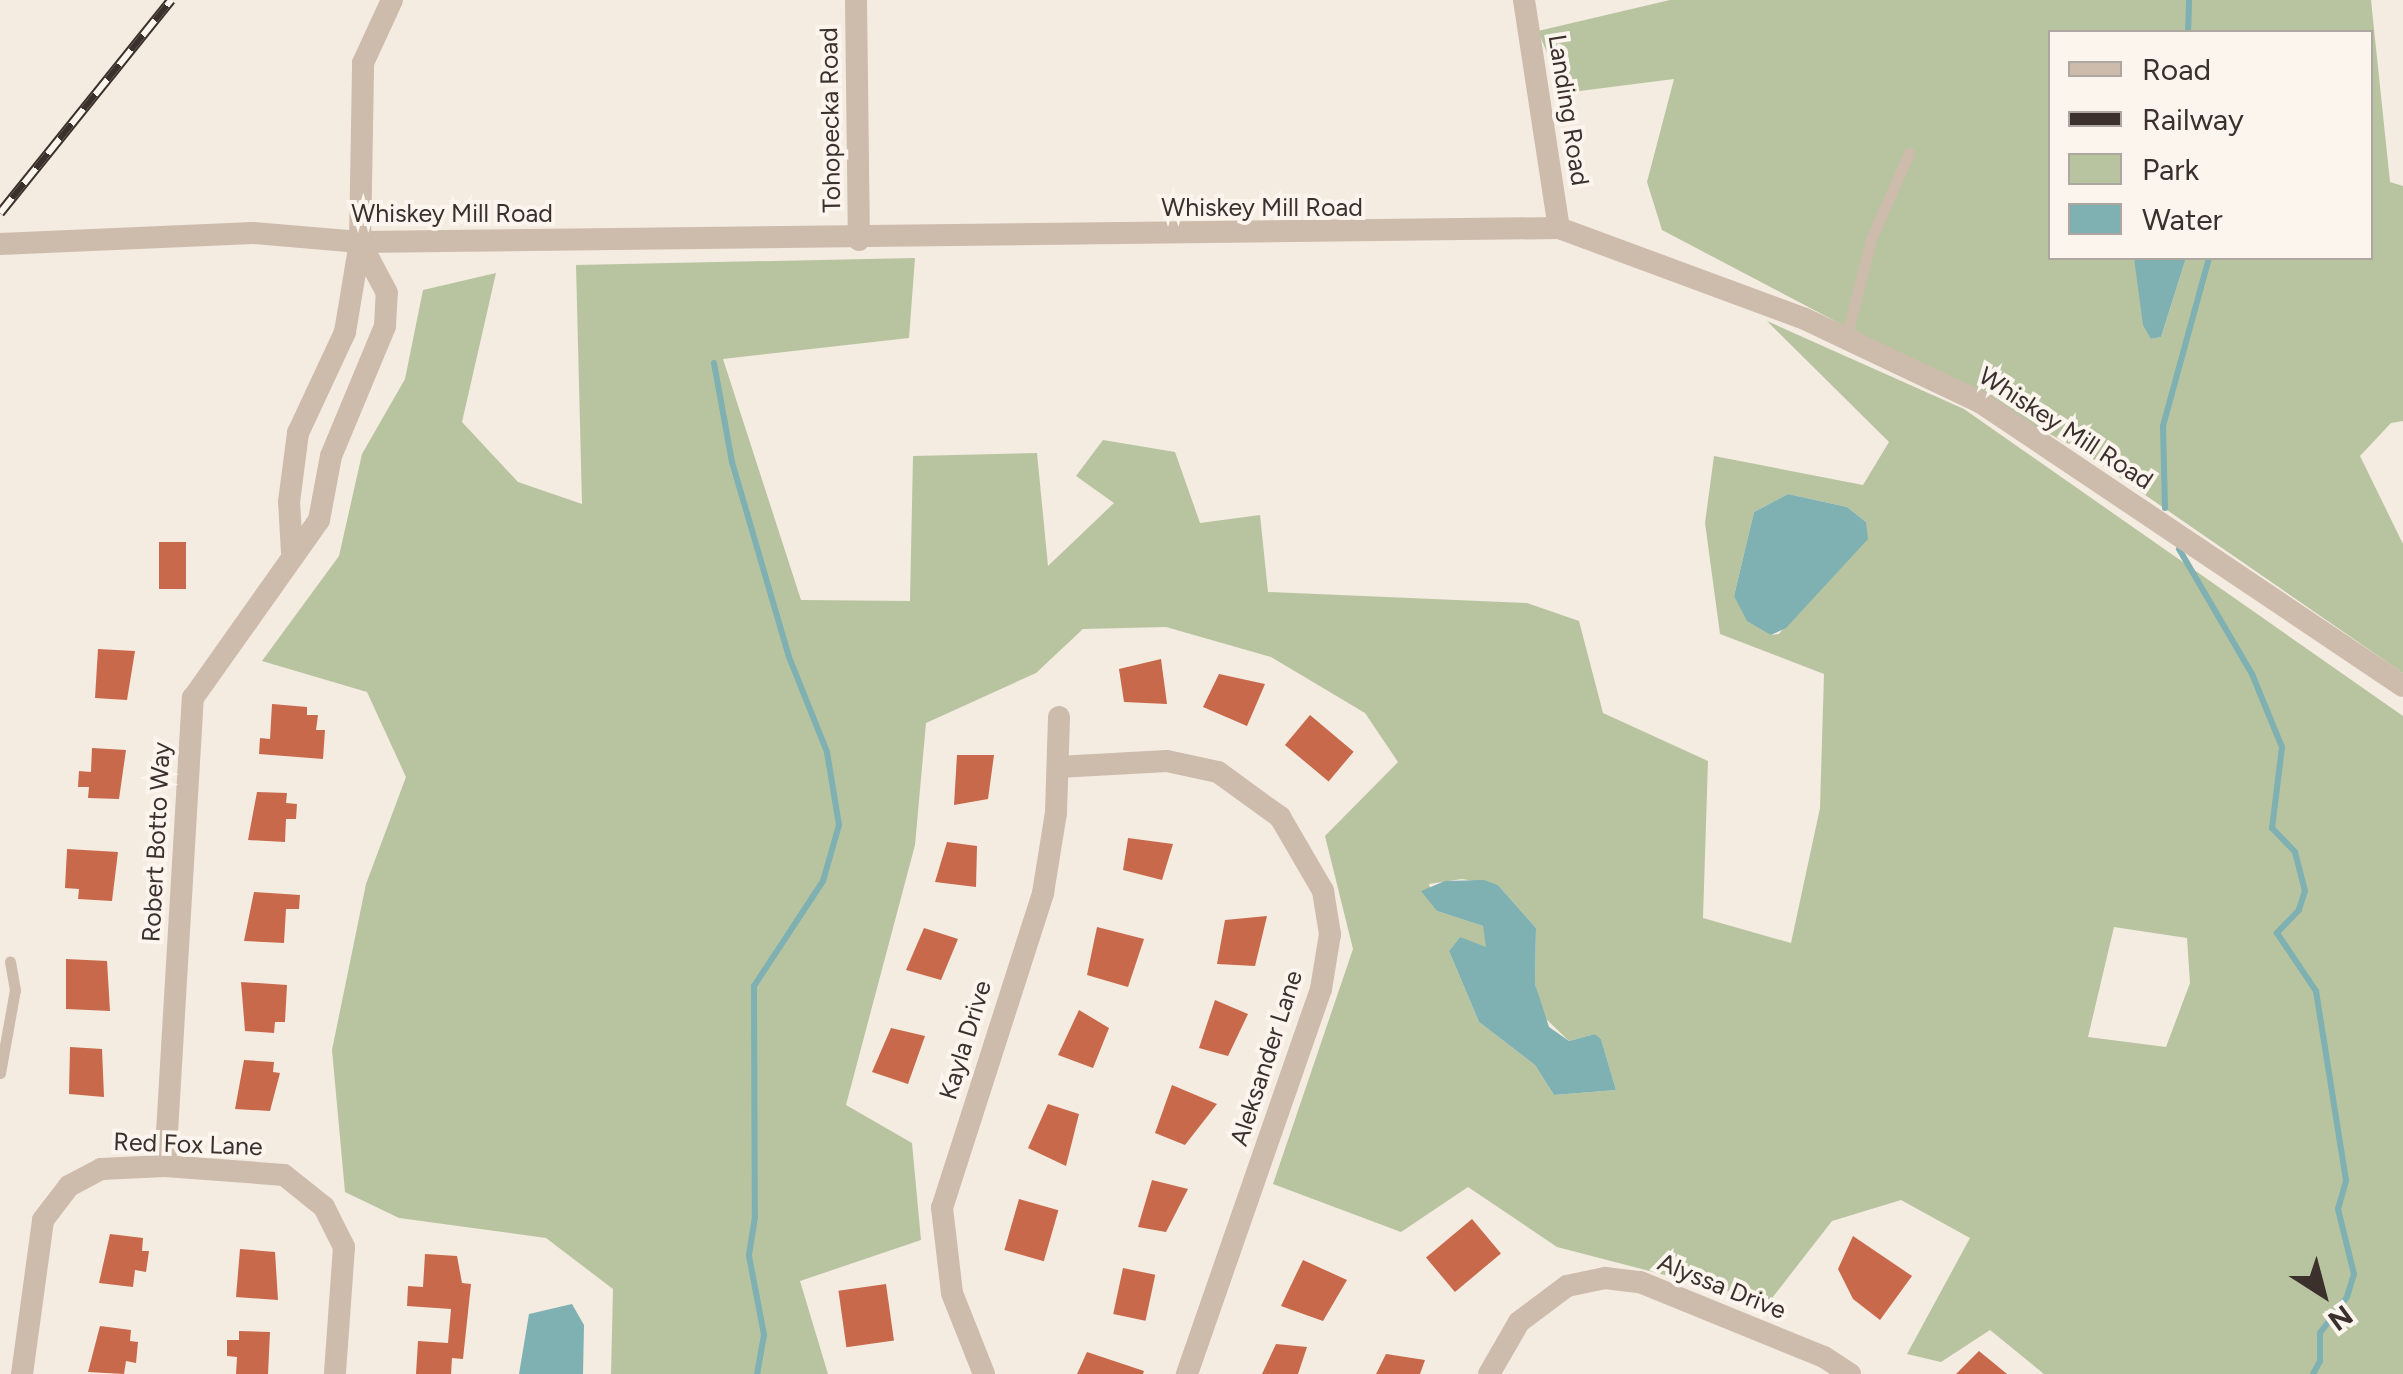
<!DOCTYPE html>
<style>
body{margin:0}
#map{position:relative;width:2403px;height:1374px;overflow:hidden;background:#f4ebe1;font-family:Figtree,sans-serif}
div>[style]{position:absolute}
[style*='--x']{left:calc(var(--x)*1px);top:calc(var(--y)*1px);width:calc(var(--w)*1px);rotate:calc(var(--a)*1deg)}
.green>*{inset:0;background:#b8c4a0}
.water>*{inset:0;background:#7fb0b2}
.stream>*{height:6px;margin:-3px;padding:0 3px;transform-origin:3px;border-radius:3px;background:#7fb0b2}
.building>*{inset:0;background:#c8694b;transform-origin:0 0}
.service>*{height:11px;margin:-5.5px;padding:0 5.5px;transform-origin:5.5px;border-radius:5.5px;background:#cdbbac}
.minor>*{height:22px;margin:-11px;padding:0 11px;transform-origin:11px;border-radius:11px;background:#cdbbac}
.rail>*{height:10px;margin-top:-5px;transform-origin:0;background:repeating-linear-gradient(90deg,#fbf5ee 0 19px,#3b302b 0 38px);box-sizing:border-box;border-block:2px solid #3b302b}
span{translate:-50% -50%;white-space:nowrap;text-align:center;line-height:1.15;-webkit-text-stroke:8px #fbf5ee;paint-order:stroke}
.street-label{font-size:25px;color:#3b302b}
.legend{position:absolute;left:2048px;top:30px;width:325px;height:230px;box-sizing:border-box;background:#fbf5ee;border:2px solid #aea6a0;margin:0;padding:12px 18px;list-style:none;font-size:30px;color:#3b302b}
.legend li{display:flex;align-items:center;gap:20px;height:50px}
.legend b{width:50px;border:2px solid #aea6a0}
.north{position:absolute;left:2273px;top:1244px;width:100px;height:100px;-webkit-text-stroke:8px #fbf5ee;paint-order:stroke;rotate:144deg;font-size:28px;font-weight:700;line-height:40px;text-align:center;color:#3b302b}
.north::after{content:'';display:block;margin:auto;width:35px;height:45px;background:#3b302b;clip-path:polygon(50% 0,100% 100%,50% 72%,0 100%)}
</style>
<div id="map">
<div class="green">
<i style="clip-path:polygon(evenodd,1670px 0,2371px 0,2390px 182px,2403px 186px,2403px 421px,2391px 423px,2360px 456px,2403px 544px,2403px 673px,2080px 450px,1662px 230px,1647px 182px,1674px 79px,1564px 93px,1538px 31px,1670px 0,2050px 32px,2370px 32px,2370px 258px,2186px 258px,2161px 337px,2151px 339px,2134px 258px,2050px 258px,2050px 32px)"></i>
<i style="clip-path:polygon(evenodd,915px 258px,909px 338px,723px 359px,801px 600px,910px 601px,913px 456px,1037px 453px,1048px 566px,1114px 503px,1076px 476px,1103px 440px,1175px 452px,1200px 523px,1260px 515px,1268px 592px,1527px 603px,1579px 621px,1603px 713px,1708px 761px,1703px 918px,1791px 943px,1820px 808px,1824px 674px,1720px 634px,1705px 523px,1714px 456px,1863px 485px,1889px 442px,1767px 321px,1964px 409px,2403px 716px,2403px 1374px,2044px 1374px,1990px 1330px,1941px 1362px,1907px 1354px,1970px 1238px,1901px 1200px,1832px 1221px,1769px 1302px,1557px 1247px,1468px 1187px,1401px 1232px,1273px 1184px,1353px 949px,1325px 836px,1398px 762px,1365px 713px,1271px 657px,1166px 627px,1083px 629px,1036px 673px,926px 723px,915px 845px,846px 1105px,912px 1143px,921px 1240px,800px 1281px,828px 1374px,611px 1374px,613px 1289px,546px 1238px,399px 1218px,345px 1192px,332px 1050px,366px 884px,406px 777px,367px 692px,262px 661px,339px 556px,362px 454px,405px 379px,423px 290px,496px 273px,462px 422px,518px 482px,582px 504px,576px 265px,915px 258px,1788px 494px,1847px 507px,1866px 522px,1779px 634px,1771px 635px,1734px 596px,1754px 512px,1788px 494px,915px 258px,1462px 879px,1498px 885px,1536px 928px,1535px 984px,1543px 1016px,1569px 1041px,1595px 1034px,1601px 1039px,1616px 1090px,1554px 1095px,1535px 1065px,1479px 1022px,1449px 951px,1460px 937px,1476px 948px,1487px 948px,1487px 937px,1483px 926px,1437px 911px,1429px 884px,1462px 879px,915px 258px,2114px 927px,2187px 938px,2190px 983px,2166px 1047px,2088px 1037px,2114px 927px)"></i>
</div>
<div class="water">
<i style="clip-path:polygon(2134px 258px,2186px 258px,2161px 337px,2151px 339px,2143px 325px)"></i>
<i style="clip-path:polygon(1788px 494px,1847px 507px,1866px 522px,1868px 539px,1786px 628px,1771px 635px,1747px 621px,1734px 596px,1754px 512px)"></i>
<i style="clip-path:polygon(1484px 880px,1498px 885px,1536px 928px,1535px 984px,1549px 1027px,1569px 1041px,1595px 1034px,1601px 1039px,1616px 1090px,1554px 1095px,1535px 1065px,1479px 1022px,1449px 951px,1460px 937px,1486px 947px,1483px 926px,1437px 911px,1421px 891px,1445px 881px)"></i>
<i style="clip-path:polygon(572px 1304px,584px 1325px,583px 1374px,519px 1374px,529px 1314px)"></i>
</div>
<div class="stream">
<i style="--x:2188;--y:32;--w:32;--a:-88"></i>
<i style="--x:714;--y:363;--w:101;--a:79.7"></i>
<i style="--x:732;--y:462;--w:203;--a:73.7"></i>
<i style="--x:789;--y:657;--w:102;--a:68.2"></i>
<i style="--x:827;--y:752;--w:74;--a:80.7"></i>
<i style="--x:839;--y:825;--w:58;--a:105.9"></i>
<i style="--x:823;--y:881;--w:126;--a:123.3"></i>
<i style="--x:754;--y:986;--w:231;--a:89.8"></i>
<i style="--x:755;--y:1217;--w:39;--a:99"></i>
<i style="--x:749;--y:1256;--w:80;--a:79.2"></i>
<i style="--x:764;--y:1335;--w:40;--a:100"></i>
<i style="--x:2165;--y:508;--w:82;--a:-91.4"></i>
<i style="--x:2163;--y:426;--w:174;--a:-74.7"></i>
<i style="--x:2179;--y:549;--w:145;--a:59.7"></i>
<i style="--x:2252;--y:674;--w:79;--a:67.7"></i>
<i style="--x:2282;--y:747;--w:82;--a:97"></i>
<i style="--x:2272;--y:828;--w:33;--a:46"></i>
<i style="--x:2295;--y:852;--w:40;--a:75.6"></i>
<i style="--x:2305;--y:891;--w:20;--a:108"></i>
<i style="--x:2299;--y:910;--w:32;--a:134"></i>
<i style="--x:2277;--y:933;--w:70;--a:56.1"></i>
<i style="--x:2316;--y:991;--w:192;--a:81"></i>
<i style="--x:2346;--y:1181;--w:29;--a:106"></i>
<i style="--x:2338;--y:1209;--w:67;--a:76.2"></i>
<i style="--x:2354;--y:1274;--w:24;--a:107"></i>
<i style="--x:2347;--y:1297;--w:45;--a:126.9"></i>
<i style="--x:2320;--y:1333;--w:28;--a:90"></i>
<i style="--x:2320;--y:1361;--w:15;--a:118"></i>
</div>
<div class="building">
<i style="left:159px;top:542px;width:27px;height:47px"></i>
<i style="clip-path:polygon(98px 649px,135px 651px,127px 700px,95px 698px)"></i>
<i style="clip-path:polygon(1161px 659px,1167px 704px,1124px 702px,1119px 669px)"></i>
<i style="clip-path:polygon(1219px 674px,1265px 684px,1247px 726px,1203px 707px)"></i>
<i style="clip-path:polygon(272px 704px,307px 707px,307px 715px,318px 715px,316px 730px,325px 730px,323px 759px,259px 754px,260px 738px,270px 739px)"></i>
<i style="left:1310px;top:715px;width:57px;height:39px;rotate:40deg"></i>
<i style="clip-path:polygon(92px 748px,126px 750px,119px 799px,88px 798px,89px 787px,78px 787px,79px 771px,91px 772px)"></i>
<i style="clip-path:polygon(957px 755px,994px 755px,988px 799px,954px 805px)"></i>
<i style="clip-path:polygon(257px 792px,287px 793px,286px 803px,297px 804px,296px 819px,286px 819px,285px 842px,248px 840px)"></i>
<i style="clip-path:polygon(1128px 838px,1173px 844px,1162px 880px,1123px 870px)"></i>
<i style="clip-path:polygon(947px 842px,977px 846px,976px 887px,935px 882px)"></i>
<i style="clip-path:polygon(67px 849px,118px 852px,112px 901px,78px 899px,79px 889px,65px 888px)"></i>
<i style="clip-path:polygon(254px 892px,300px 895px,299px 909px,286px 909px,284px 943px,244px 941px)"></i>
<i style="clip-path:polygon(1267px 916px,1255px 966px,1217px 964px,1225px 920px)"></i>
<i style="clip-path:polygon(1097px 927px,1144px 939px,1128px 987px,1087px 975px)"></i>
<i style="clip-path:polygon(924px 928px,958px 939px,941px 980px,906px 970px)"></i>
<i style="clip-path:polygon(66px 959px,107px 961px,110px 1011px,66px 1009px)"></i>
<i style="clip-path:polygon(241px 982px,287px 985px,285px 1022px,275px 1022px,274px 1033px,245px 1031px)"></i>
<i style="clip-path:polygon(1215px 1000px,1248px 1014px,1228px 1056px,1199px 1048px)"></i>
<i style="clip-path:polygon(1079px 1010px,1109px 1028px,1093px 1068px,1058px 1055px)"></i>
<i style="clip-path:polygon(891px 1028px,925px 1036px,908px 1084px,872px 1072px)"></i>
<i style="clip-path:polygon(70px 1047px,102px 1049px,104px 1097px,69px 1094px)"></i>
<i style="clip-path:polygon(244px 1060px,274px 1062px,273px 1072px,280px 1073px,270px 1111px,235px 1109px)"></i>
<i style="clip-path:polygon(1172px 1085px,1217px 1104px,1185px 1145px,1155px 1133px)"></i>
<i style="clip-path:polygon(1048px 1104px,1079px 1114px,1066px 1166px,1028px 1148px)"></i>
<i style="clip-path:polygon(1152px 1180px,1188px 1189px,1166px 1232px,1138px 1227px)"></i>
<i style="left:1019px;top:1199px;width:41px;height:53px;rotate:16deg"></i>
<i style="left:1472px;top:1219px;width:45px;height:60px;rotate:50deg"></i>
<i style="clip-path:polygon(110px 1234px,143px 1238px,142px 1251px,149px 1251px,146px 1272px,135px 1270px,133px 1287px,99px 1283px)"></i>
<i style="clip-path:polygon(1853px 1236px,1912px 1276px,1880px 1320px,1853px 1299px,1838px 1269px)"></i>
<i style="clip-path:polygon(240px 1249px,275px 1252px,278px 1300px,236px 1297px)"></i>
<i style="clip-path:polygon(425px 1254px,457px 1256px,462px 1283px,471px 1284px,463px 1359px,452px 1358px,451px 1374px,416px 1374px,418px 1341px,448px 1343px,451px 1309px,407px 1306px,408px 1286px,423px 1287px)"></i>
<i style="clip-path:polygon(1303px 1260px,1347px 1280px,1323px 1321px,1281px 1306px)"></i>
<i style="left:1123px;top:1268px;width:33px;height:47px;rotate:12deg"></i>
<i style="left:886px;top:1284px;width:57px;height:48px;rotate:82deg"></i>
<i style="clip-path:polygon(100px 1326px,131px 1330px,130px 1341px,138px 1342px,136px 1363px,126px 1361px,124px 1374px,88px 1372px)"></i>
<i style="clip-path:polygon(239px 1331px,270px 1332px,268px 1374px,236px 1374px,237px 1357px,227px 1356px,227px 1340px,239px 1340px)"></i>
<i style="clip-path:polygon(1276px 1344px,1307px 1347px,1298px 1374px,1262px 1374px)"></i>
<i style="clip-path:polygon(1979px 1351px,2007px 1374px,1956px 1374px)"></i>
<i style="clip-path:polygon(1087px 1352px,1144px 1371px,1143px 1374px,1077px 1374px)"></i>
<i style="clip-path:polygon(1386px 1354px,1425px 1360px,1420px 1374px,1376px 1374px)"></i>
</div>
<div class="service">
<i style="--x:1846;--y:338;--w:102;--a:-75.8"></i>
<i style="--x:1871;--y:239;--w:94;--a:-66.2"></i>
<i style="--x:0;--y:1073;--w:84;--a:-79.8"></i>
<i style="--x:15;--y:990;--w:29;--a:-100"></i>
</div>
<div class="minor">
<i style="--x:856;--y:0;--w:240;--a:89.3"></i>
<i style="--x:1524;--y:0;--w:231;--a:81.3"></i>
<i style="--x:0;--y:244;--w:253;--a:-2.5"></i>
<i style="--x:253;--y:233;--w:107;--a:4.8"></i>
<i style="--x:360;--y:242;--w:1199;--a:-0.67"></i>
<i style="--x:1559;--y:228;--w:262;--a:20.3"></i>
<i style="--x:1805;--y:319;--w:194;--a:25.4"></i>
<i style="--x:1980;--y:402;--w:509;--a:33.88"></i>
<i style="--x:292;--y:552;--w:50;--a:-93.4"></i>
<i style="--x:289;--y:502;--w:70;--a:-82.6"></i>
<i style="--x:298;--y:433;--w:111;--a:-65"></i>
<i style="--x:345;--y:332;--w:91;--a:-80.5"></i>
<i style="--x:360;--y:242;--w:179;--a:-89"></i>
<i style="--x:363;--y:63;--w:69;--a:-65.3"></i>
<i style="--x:1058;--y:767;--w:109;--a:-3.2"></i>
<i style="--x:1167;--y:761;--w:52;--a:12.2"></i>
<i style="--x:1218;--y:772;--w:77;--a:36"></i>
<i style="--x:1280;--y:817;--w:86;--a:59.8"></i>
<i style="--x:1323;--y:891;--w:44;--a:80.8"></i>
<i style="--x:1330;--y:934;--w:56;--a:99.3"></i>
<i style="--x:1321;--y:989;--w:408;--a:109.2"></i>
<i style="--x:165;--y:1166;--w:469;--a:-86.6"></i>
<i style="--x:193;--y:698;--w:218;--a:-54.7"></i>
<i style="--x:319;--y:520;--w:65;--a:-79.4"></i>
<i style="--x:331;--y:456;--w:141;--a:-67.4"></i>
<i style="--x:385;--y:326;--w:33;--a:-87"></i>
<i style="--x:387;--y:293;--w:58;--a:-117.9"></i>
<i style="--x:22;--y:1374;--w:155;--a:-82.2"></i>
<i style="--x:43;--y:1220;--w:43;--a:-52.6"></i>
<i style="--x:69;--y:1186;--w:36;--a:-28"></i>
<i style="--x:101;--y:1169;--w:64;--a:-2.7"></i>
<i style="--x:165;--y:1166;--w:119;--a:4.3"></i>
<i style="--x:284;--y:1175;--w:51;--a:38.7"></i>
<i style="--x:324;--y:1207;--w:45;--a:63.4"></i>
<i style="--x:344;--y:1247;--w:127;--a:94.1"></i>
<i style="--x:984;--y:1374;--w:87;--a:-111.6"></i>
<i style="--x:952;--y:1293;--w:86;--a:-96.7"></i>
<i style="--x:942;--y:1208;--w:331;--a:-72.2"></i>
<i style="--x:1043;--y:893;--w:81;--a:-80.8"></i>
<i style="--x:1056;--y:813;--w:96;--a:-88.2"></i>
<i style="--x:1489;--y:1374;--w:60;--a:-60"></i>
<i style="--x:1519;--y:1322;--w:60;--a:-36.9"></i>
<i style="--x:1567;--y:1286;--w:39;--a:-12"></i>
<i style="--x:1605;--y:1278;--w:35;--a:7"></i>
<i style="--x:1640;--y:1282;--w:199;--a:22.2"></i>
<i style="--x:1824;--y:1357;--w:31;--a:33"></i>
</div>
<div class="rail">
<i style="--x:0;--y:213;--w:273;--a:-51.2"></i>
</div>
<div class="street-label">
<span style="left:1569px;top:110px;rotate:81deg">Landing Road</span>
<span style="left:830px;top:120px;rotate:-91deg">Tohopecka Road</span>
<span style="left:1262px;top:207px">Whiskey Mill Road</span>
<span style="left:452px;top:213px">Whiskey Mill Road</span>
<span style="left:2066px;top:428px;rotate:33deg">Whiskey Mill Road</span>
<span style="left:156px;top:842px;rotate:-87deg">Robert Botto Way</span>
<span style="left:965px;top:1040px;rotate:-73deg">Kayla Drive</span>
<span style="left:1266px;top:1058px;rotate:-72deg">Aleksander Lane</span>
<span style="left:188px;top:1144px;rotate:2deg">Red Fox Lane</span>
<span style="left:1722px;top:1286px;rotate:22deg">Alyssa Drive</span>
</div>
<ul class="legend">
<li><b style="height:12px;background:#cdbbac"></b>Road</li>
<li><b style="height:12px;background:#3b302b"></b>Railway</li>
<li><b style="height:28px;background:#b8c4a0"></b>Park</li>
<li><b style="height:28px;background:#7fb0b2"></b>Water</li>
</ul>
<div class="north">N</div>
</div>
